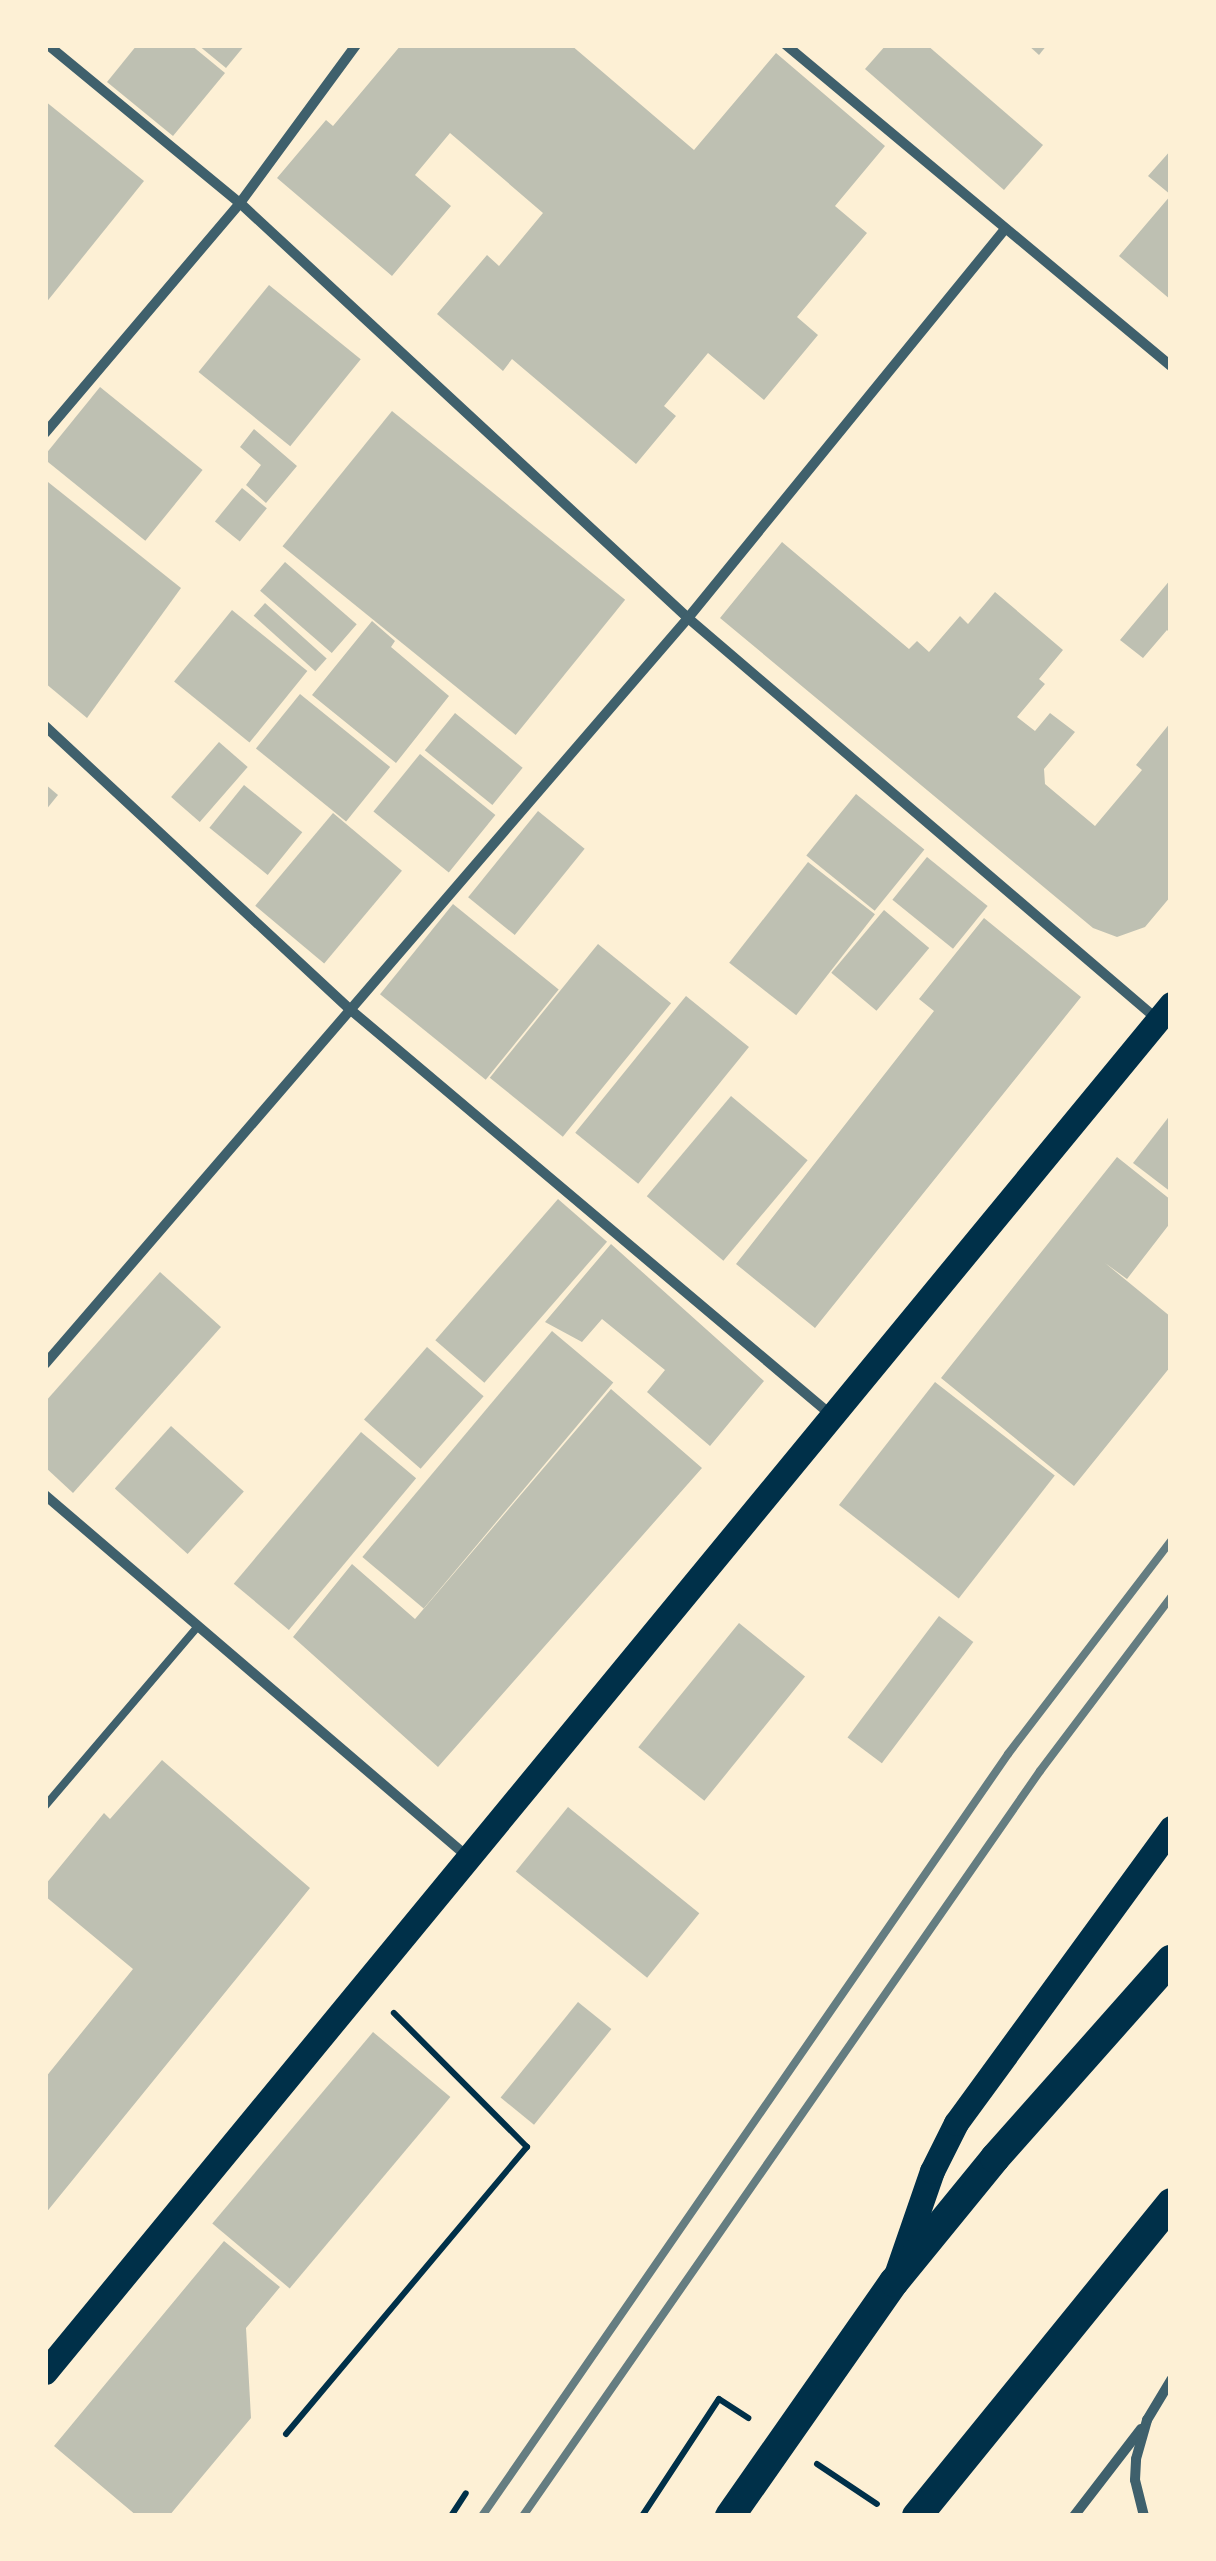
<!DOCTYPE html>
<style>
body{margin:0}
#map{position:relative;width:1216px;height:2561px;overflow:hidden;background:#fdf0d5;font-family:Commissioner,sans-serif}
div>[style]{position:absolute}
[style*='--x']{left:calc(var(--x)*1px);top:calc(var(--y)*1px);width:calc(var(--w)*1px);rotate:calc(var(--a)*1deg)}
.building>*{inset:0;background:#bec0b2;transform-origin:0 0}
.path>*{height:6px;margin:-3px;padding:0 3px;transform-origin:3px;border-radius:3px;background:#003049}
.service>*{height:8px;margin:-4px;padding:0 4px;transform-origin:4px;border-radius:4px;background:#3f606c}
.minor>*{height:10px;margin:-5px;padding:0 5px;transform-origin:5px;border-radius:5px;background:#3f606c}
.primary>*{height:25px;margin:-12.5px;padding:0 12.5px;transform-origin:12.5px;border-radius:12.5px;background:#003049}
.motorway>*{height:30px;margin:-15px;padding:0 15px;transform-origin:15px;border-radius:15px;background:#003049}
.rail>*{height:8px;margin:-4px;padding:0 4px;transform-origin:4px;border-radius:4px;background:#657d81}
span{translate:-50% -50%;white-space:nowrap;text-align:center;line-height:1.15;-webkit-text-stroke:8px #fdf0d5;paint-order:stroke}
.frame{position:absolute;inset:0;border:48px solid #fdf0d5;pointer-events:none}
</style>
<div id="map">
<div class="building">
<i style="clip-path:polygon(137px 45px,191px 45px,225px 73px,173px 136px,107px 82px)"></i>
<i style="clip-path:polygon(198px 45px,245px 45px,226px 68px)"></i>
<i style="clip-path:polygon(401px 45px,571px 45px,694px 150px,776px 53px,885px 146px,835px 206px,867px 233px,797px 317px,818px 335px,764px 400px,708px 353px,664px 406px,676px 416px,636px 464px,512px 359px,503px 371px,437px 314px,487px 255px,499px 266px,543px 213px,450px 133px,415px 175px,451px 206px,392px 276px,277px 178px,326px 120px,333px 126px)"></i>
<i style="clip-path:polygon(886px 45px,927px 45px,1043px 145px,1004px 190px,865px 69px)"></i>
<i style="clip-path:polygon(1028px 45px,1047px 45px,1039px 55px)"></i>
<i style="clip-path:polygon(45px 101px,144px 181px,45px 304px)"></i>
<i style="clip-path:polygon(1171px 150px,1171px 300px,1119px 256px,1171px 195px,1148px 176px)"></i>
<i style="left:269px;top:285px;width:118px;height:112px;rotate:39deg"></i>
<i style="left:100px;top:387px;width:132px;height:91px;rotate:39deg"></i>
<i style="left:392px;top:411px;width:300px;height:174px;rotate:39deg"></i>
<i style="clip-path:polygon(254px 429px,297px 466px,266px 503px,246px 485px,261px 465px,240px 447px)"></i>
<i style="clip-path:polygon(48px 482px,181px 588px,87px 718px,45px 683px)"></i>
<i style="left:242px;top:488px;width:32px;height:43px;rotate:39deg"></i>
<i style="clip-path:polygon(782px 542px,909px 649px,917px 641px,929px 652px,960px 616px,968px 624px,995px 592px,1063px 650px,1039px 679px,1045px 684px,1017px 717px,1035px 731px,1050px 713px,1075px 732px,1044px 769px,1045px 784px,1095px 826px,1142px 770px,1136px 765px,1171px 722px,1171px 896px,1145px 927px,1117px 937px,1093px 928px,720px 618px)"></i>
<i style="left:285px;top:562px;width:95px;height:38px;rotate:41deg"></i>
<i style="clip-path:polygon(1171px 579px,1171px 634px,1167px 630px,1143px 658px,1120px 640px)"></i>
<i style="left:265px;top:603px;width:83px;height:17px;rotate:42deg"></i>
<i style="left:232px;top:610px;width:97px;height:92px;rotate:39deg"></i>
<i style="clip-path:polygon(372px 621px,395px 641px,391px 647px,449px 696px,396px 763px,312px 695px)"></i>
<i style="left:300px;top:694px;width:116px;height:70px;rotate:39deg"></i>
<i style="left:455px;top:713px;width:87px;height:48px;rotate:39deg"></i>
<i style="left:219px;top:742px;width:38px;height:73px;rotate:41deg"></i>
<i style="left:420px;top:754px;width:97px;height:74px;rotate:39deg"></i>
<i style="clip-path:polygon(45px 784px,58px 795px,45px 811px)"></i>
<i style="left:244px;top:785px;width:75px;height:55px;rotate:39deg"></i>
<i style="left:856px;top:794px;width:88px;height:79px;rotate:39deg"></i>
<i style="left:538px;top:811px;width:60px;height:111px;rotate:39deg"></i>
<i style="left:333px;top:813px;width:90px;height:121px;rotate:40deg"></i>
<i style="left:927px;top:857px;width:78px;height:55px;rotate:39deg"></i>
<i style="left:808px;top:862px;width:85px;height:128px;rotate:38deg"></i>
<i style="left:453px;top:904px;width:136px;height:116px;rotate:39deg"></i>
<i style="left:884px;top:910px;width:59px;height:82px;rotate:40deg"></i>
<i style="clip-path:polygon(984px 918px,1081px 997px,815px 1328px,736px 1264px,934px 1011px,919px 999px)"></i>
<i style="left:598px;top:944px;width:94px;height:172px;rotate:39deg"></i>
<i style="left:686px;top:996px;width:81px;height:176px;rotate:39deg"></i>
<i style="left:731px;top:1096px;width:100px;height:131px;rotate:40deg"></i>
<i style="clip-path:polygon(1171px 1114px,1171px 1192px,1133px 1163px)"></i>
<i style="clip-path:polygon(1117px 1157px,1171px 1200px,1171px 1222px,1127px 1279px,1105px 1263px,1171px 1317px,1171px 1366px,1074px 1486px,941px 1378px)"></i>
<i style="left:558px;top:1199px;width:65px;height:187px;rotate:41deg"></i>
<i style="clip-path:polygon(611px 1244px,764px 1381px,710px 1446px,647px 1392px,665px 1370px,602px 1319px,582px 1342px,545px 1322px)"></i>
<i style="clip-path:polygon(160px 1272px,221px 1327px,73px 1493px,45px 1467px,45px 1402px)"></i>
<i style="left:552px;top:1331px;width:80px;height:295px;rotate:40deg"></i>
<i style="left:427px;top:1347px;width:75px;height:96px;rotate:41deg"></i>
<i style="left:935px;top:1382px;width:152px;height:156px;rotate:38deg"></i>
<i style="clip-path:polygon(611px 1389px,702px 1468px,438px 1767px,293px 1637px,352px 1564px,415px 1619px)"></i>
<i style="left:171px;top:1426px;width:98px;height:84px;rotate:42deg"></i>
<i style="left:361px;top:1432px;width:72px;height:198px;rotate:40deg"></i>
<i style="left:939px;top:1616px;width:43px;height:152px;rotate:37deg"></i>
<i style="left:739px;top:1623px;width:85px;height:160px;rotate:39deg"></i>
<i style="clip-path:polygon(162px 1760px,310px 1888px,45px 2214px,45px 2078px,133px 1969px,45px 1896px,45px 1885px,104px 1813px,110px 1819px)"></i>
<i style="left:568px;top:1807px;width:169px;height:83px;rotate:39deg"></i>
<i style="left:578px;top:2002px;width:43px;height:123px;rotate:39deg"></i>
<i style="left:373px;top:2032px;width:101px;height:250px;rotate:40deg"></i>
<i style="clip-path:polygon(224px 2241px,280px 2287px,246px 2328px,251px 2418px,169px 2516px,137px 2516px,54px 2446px)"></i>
</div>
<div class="path">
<i style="--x:286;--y:2434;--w:375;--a:-50"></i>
<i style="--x:527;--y:2147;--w:189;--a:-134.8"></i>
<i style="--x:817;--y:2464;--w:72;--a:33.7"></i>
<i style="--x:451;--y:2516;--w:27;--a:-57"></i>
<i style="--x:642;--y:2516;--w:140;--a:-56.7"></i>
<i style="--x:719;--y:2399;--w:35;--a:33"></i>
</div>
<div class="service">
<i style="--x:45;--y:1806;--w:236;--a:-49.6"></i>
</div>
<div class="minor">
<i style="--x:48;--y:45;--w:249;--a:39.5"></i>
<i style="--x:240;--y:203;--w:611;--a:42.81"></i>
<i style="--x:688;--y:618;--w:617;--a:40.53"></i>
<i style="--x:786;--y:45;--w:501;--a:39.82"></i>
<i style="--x:45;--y:433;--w:302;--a:-49.7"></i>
<i style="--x:240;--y:203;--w:196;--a:-53.7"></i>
<i style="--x:45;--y:726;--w:419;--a:42.9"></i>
<i style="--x:352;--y:1011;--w:625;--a:40.13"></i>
<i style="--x:45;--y:1364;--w:985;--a:-49.24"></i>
<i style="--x:688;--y:618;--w:502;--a:-50.82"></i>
<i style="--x:45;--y:1495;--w:557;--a:40.56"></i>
<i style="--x:1074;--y:2516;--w:110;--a:-52.4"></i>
<i style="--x:1144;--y:2516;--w:37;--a:-104"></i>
<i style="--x:1135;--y:2480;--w:21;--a:-87"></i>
<i style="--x:1136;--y:2459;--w:41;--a:-74.2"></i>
<i style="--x:1147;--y:2420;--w:47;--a:-59"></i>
</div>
<div class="primary">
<i style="--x:897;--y:2272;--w:107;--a:-70.9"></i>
<i style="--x:932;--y:2171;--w:54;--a:-63.4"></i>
<i style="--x:956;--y:2123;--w:365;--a:-53.9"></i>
<i style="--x:45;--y:2372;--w:1772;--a:-50.54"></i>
</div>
<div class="motorway">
<i style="--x:730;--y:2516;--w:286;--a:-55"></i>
<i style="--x:894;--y:2282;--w:160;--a:-50.8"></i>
<i style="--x:995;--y:2158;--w:265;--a:-48.4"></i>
<i style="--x:917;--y:2516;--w:403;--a:-50.9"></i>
</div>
<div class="rail">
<i style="--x:482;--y:2516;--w:926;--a:-55.38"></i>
<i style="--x:1008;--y:1754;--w:268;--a:-52.6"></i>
<i style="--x:523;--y:2516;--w:907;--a:-55.24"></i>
<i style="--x:1040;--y:1771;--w:218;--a:-53"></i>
</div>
<div class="frame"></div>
</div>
